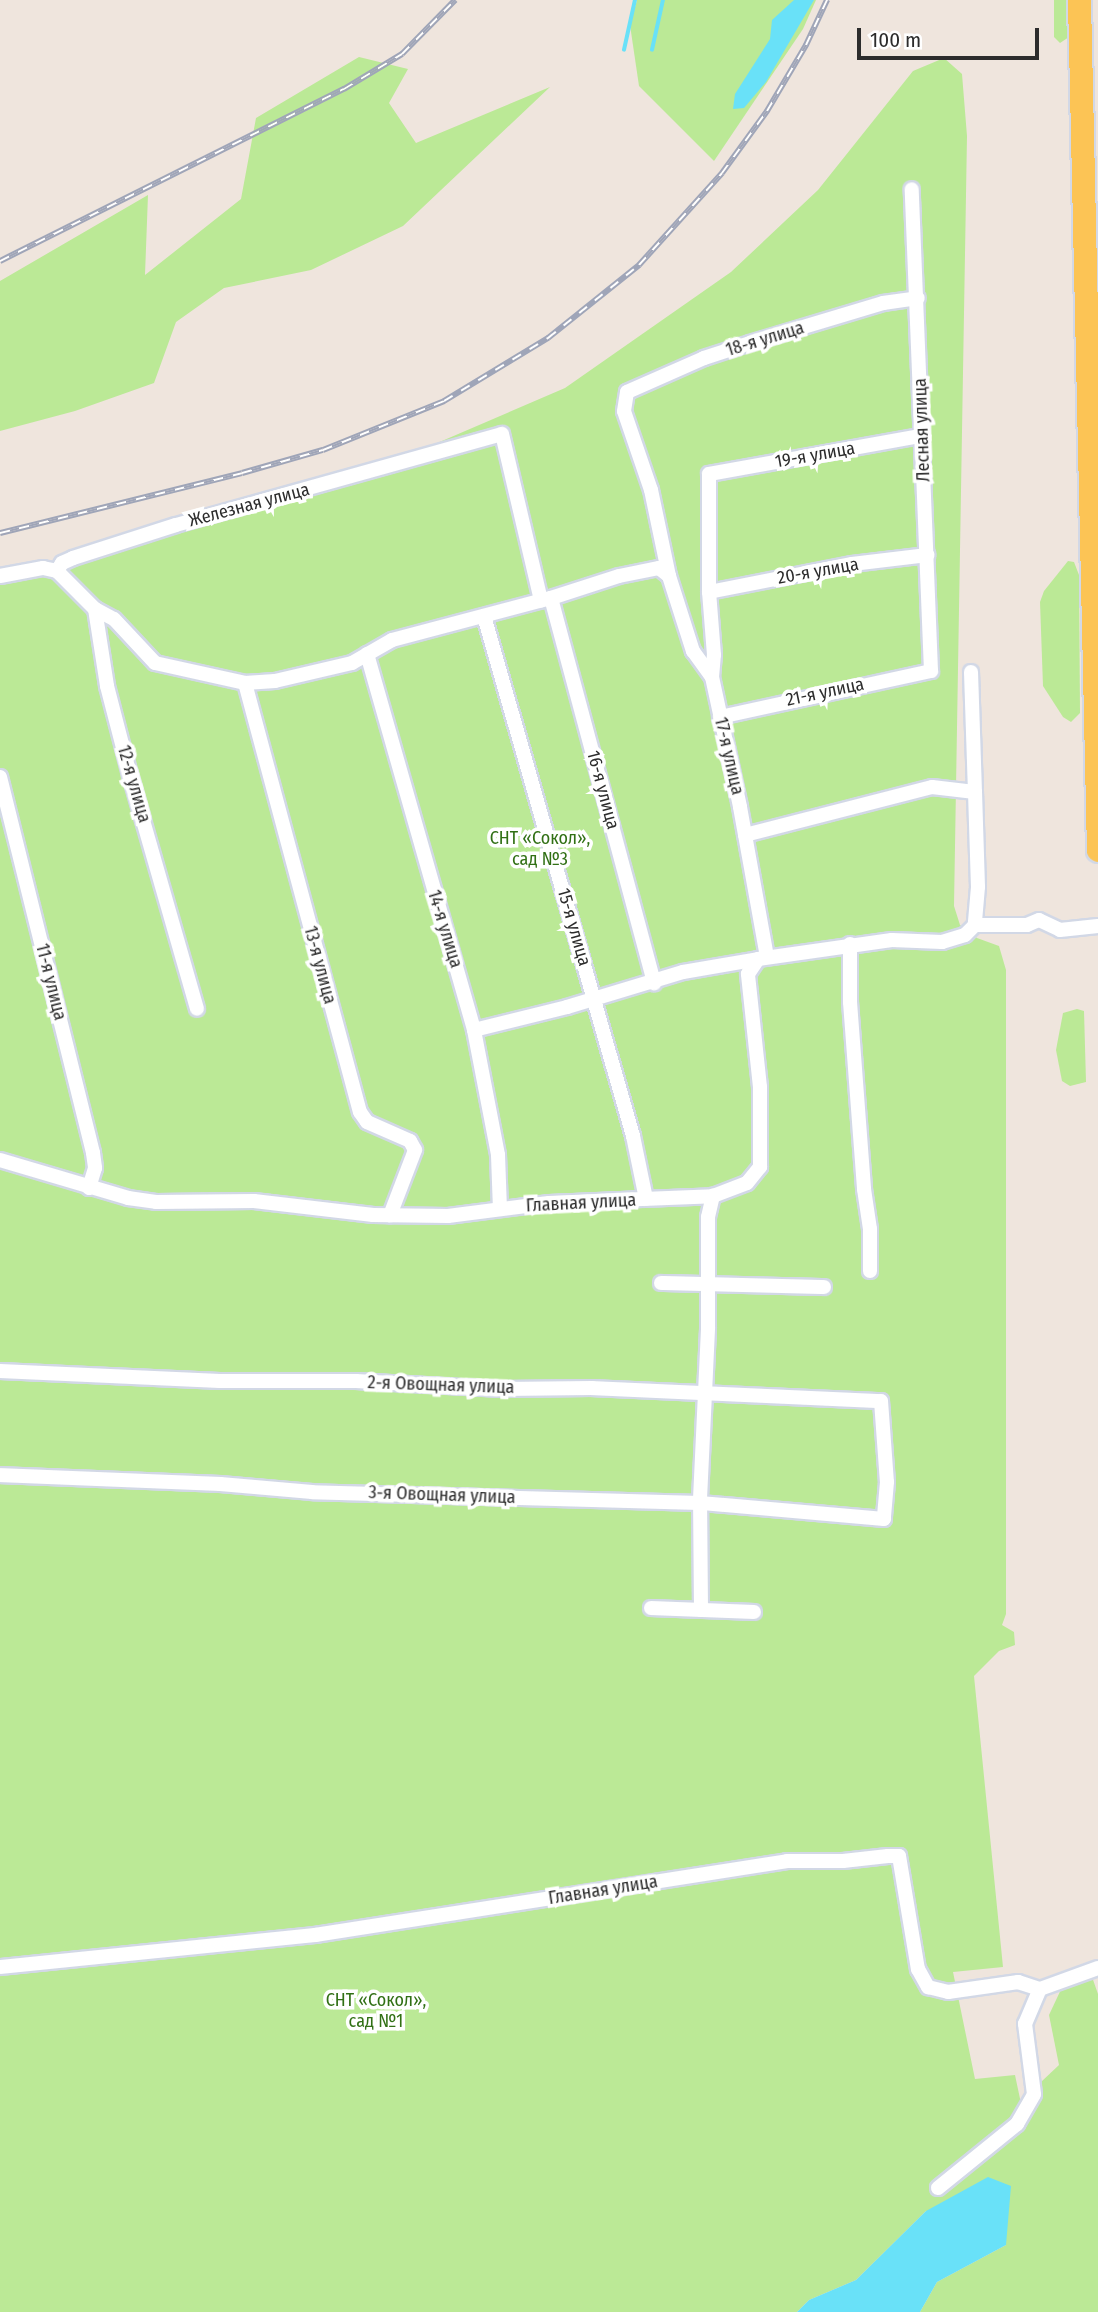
<!DOCTYPE html>
<meta charset="utf-8">
<style>
body{margin:0}
#map{position:relative;width:1098px;height:2312px;overflow:hidden;background:#efe5dd;font-family:"Fira Sans Condensed",sans-serif}
div>[style]{position:absolute}
[style*='--x']{left:calc(var(--x)*1px);top:calc(var(--y)*1px);width:calc(var(--w)*1px);rotate:calc(var(--a)*1deg)}
.green>*{inset:0;background:#bbe996}
.water>*{inset:0;background:#69e1f8}
.stream>*{height:3.5px;margin:-1.75px;padding:0 1.75px;transform-origin:1.75px;border-radius:1.75px;background:#69e1f8}
.roads{filter:drop-shadow(2px 0 #d2d8e6) drop-shadow(-2px 0 #d2d8e6) drop-shadow(0 2px #d2d8e6) drop-shadow(0 -2px #d2d8e6)}
.street>*{height:14px;margin:-7px;padding:0 7px;transform-origin:7px;border-radius:7px;background:#fff}
.primary>*{height:23px;margin:-11.5px;padding:0 11.5px;transform-origin:11.5px;border-radius:11.5px;background:#fcc455}
.rail>*{height:6px;margin-top:-3px;transform-origin:0;background:repeating-linear-gradient(90deg,#fff 0 10px,#9fa5b8 0 20px);box-sizing:border-box;border-block:2px solid #9fa5b8}
span{translate:-50% -50%;white-space:nowrap;text-align:center;line-height:1.15;-webkit-text-stroke:7px #fff;paint-order:stroke}
.street-label{font-size:18px;color:#2c2c2c}
.park-label{font-size:18px;color:#317015}
.scale{position:absolute;left:857px;top:28px;width:182px;height:32px;box-sizing:border-box;border:4px solid #2c2c2c;border-top:0;padding-left:9px;font-size:21px;line-height:24px;white-space:nowrap;color:#2c2c2c;-webkit-text-stroke:5px #fff;paint-order:stroke}
</style>
<div id="map">
<div class="green">
<i style="clip-path:polygon(637px 0,816px 0,803px 29px,714px 161px,639px 86px,630px 25px)"></i>
<i style="clip-path:polygon(1054px 0,1068px 0,1069px 37px,1060px 43px,1054px 37px)"></i>
<i style="clip-path:polygon(359px 57px,408px 69px,389px 103px,416px 143px,550px 87px,403px 226px,311px 270px,224px 288px,176px 322px,154px 383px,75px 411px,0 431px,0 281px,148px 195px,145px 275px,241px 199px,256px 118px)"></i>
<i style="clip-path:polygon(944px 58px,962px 74px,967px 136px,954px 906px,960px 925px,977px 938px,999px 946px,1006px 970px,1006px 1614px,1002px 1625px,1014px 1632px,1015px 1645px,999px 1651px,974px 1676px,1003px 1967px,953px 1972px,975px 2079px,1015px 2075px,1026px 2127px,1041px 2094px,1041px 2082px,1059px 2065px,1049px 2015px,1064px 1983px,1091px 1974px,1098px 1994px,1098px 2312px,920px 2312px,937px 2282px,1006px 2245px,926px 2211px,856px 2280px,809px 2300px,797px 2312px,0 2312px,0 574px,201px 525px,386px 465px,565px 388px,731px 272px,818px 190px,913px 71px)"></i>
<i style="clip-path:polygon(1068px 561px,1074px 562px,1079px 575px,1080px 713px,1071px 722px,1063px 717px,1043px 686px,1040px 602px,1044px 591px)"></i>
<i style="clip-path:polygon(1077px 1009px,1084px 1011px,1086px 1082px,1070px 1086px,1062px 1081px,1056px 1050px,1063px 1013px)"></i>
</div>
<div class="water">
<i style="clip-path:polygon(794px 0,814px 0,766px 82px,744px 108px,733px 109px,735px 94px,770px 39px,772px 20px)"></i>
<i style="clip-path:polygon(988px 2177px,1011px 2186px,1006px 2245px,937px 2282px,920px 2312px,797px 2312px,809px 2300px,856px 2280px,926px 2211px)"></i>
</div>
<div class="stream">
<i style="--x:624;--y:50;--w:51;--a:-77.6"></i>
<i style="--x:652;--y:50;--w:51;--a:-77.6"></i>
</div>
<div class="roads">
<div class="street">
<i style="--x:57;--y:571;--w:54;--a:45"></i>
<i style="--x:95;--y:609;--w:78;--a:81.1"></i>
<i style="--x:107;--y:686;--w:92;--a:75.5"></i>
<i style="--x:130;--y:775;--w:243;--a:74"></i>
<i style="--x:0;--y:576;--w:44;--a:-10.5"></i>
<i style="--x:43;--y:568;--w:14;--a:12"></i>
<i style="--x:57;--y:571;--w:9;--a:-58"></i>
<i style="--x:62;--y:563;--w:12;--a:-24"></i>
<i style="--x:73;--y:558;--w:108;--a:-17.8"></i>
<i style="--x:176;--y:525;--w:338;--a:-15.6"></i>
<i style="--x:502;--y:434;--w:171;--a:76.8"></i>
<i style="--x:669;--y:576;--w:88;--a:-101.8"></i>
<i style="--x:651;--y:490;--w:83;--a:-108.9"></i>
<i style="--x:624;--y:411;--w:19;--a:-81"></i>
<i style="--x:627;--y:392;--w:84;--a:-23.8"></i>
<i style="--x:704;--y:358;--w:48;--a:-18.1"></i>
<i style="--x:750;--y:343;--w:139;--a:-16.7"></i>
<i style="--x:883;--y:303;--w:35;--a:-8"></i>
<i style="--x:709;--y:592;--w:146;--a:-11.1"></i>
<i style="--x:852;--y:564;--w:76;--a:-6.8"></i>
<i style="--x:551;--y:598;--w:399;--a:75"></i>
<i style="--x:95;--y:609;--w:21;--a:28"></i>
<i style="--x:114;--y:619;--w:60;--a:47"></i>
<i style="--x:155;--y:663;--w:92;--a:12.5"></i>
<i style="--x:245;--y:683;--w:30;--a:-4"></i>
<i style="--x:275;--y:681;--w:79;--a:-13.2"></i>
<i style="--x:352;--y:663;--w:46;--a:-29.9"></i>
<i style="--x:392;--y:640;--w:164;--a:-14.8"></i>
<i style="--x:551;--y:598;--w:71;--a:-17.9"></i>
<i style="--x:619;--y:576;--w:41;--a:-11.3"></i>
<i style="--x:659;--y:568;--w:13;--a:39"></i>
<i style="--x:669;--y:576;--w:79;--a:72.3"></i>
<i style="--x:693;--y:651;--w:32;--a:54"></i>
<i style="--x:712;--y:677;--w:133;--a:77.8"></i>
<i style="--x:740;--y:807;--w:152;--a:79.8"></i>
<i style="--x:484;--y:616;--w:541;--a:74.01"></i>
<i style="--x:633;--y:1136;--w:64;--a:78.3"></i>
<i style="--x:367;--y:654;--w:391;--a:74.1"></i>
<i style="--x:474;--y:1030;--w:127;--a:79.1"></i>
<i style="--x:498;--y:1155;--w:54;--a:87.9"></i>
<i style="--x:971;--y:672;--w:120;--a:88.1"></i>
<i style="--x:712;--y:677;--w:22;--a:-85"></i>
<i style="--x:714;--y:655;--w:63;--a:-94.5"></i>
<i style="--x:709;--y:592;--w:118;--a:-90"></i>
<i style="--x:709;--y:474;--w:215;--a:-10.2"></i>
<i style="--x:245;--y:683;--w:444;--a:75"></i>
<i style="--x:360;--y:1112;--w:12;--a:55"></i>
<i style="--x:367;--y:1122;--w:47;--a:23.8"></i>
<i style="--x:410;--y:1141;--w:10;--a:61"></i>
<i style="--x:415;--y:1150;--w:70;--a:111"></i>
<i style="--x:720;--y:717;--w:216;--a:-12.3"></i>
<i style="--x:931;--y:671;--w:482;--a:-92.3"></i>
<i style="--x:0;--y:777;--w:387;--a:76.1"></i>
<i style="--x:93;--y:1153;--w:15;--a:82"></i>
<i style="--x:95;--y:1168;--w:21;--a:107"></i>
<i style="--x:745;--y:835;--w:193;--a:-14.4"></i>
<i style="--x:932;--y:787;--w:43;--a:6.6"></i>
<i style="--x:975;--y:792;--w:95;--a:88.2"></i>
<i style="--x:978;--y:887;--w:38;--a:95"></i>
<i style="--x:850;--y:944;--w:58;--a:90"></i>
<i style="--x:850;--y:1002;--w:188;--a:85.7"></i>
<i style="--x:864;--y:1189;--w:40;--a:81.5"></i>
<i style="--x:870;--y:1229;--w:42;--a:90"></i>
<i style="--x:474;--y:1030;--w:96;--a:-13.9"></i>
<i style="--x:567;--y:1007;--w:121;--a:-16.8"></i>
<i style="--x:683;--y:972;--w:76;--a:-9.8"></i>
<i style="--x:0;--y:1160;--w:134;--a:16.5"></i>
<i style="--x:128;--y:1198;--w:28;--a:8"></i>
<i style="--x:156;--y:1202;--w:98;--a:-0.6"></i>
<i style="--x:254;--y:1201;--w:120;--a:6.7"></i>
<i style="--x:373;--y:1215;--w:75;--a:0.8"></i>
<i style="--x:448;--y:1216;--w:102;--a:-7.3"></i>
<i style="--x:549;--y:1203;--w:164;--a:-2.4"></i>
<i style="--x:713;--y:1196;--w:36;--a:-21"></i>
<i style="--x:747;--y:1183;--w:21;--a:-51"></i>
<i style="--x:760;--y:1167;--w:80;--a:-90"></i>
<i style="--x:760;--y:1087;--w:114;--a:-96.1"></i>
<i style="--x:748;--y:974;--w:18;--a:-56"></i>
<i style="--x:758;--y:959;--w:135;--a:-8.1"></i>
<i style="--x:892;--y:940;--w:50;--a:2.3"></i>
<i style="--x:942;--y:942;--w:24;--a:-17"></i>
<i style="--x:965;--y:935;--w:14;--a:-45"></i>
<i style="--x:975;--y:925;--w:52;--a:0"></i>
<i style="--x:1027;--y:925;--w:13;--a:-23"></i>
<i style="--x:1039;--y:920;--w:23;--a:25"></i>
<i style="--x:1060;--y:930;--w:38;--a:-6"></i>
<i style="--x:661;--y:1283;--w:163;--a:1.4"></i>
<i style="--x:0;--y:1371;--w:220;--a:2.6"></i>
<i style="--x:220;--y:1381;--w:136;--a:0"></i>
<i style="--x:356;--y:1381;--w:141;--a:3.2"></i>
<i style="--x:497;--y:1389;--w:95;--a:-0.6"></i>
<i style="--x:592;--y:1388;--w:289;--a:2.6"></i>
<i style="--x:881;--y:1401;--w:81;--a:85.8"></i>
<i style="--x:887;--y:1482;--w:37;--a:95"></i>
<i style="--x:884;--y:1519;--w:185;--a:-175"></i>
<i style="--x:700;--y:1503;--w:388;--a:-178.4"></i>
<i style="--x:312;--y:1492;--w:92;--a:-175"></i>
<i style="--x:220;--y:1484;--w:220;--a:-177.7"></i>
<i style="--x:651;--y:1608;--w:103;--a:2.2"></i>
<i style="--x:701;--y:1610;--w:111;--a:-90.5"></i>
<i style="--x:700;--y:1499;--w:172;--a:-87.3"></i>
<i style="--x:708;--y:1327;--w:110;--a:-90"></i>
<i style="--x:708;--y:1217;--w:22;--a:-77"></i>
<i style="--x:0;--y:1967;--w:317;--a:-5.8"></i>
<i style="--x:315;--y:1935;--w:478;--a:-8.9"></i>
<i style="--x:787;--y:1861;--w:56;--a:0"></i>
<i style="--x:843;--y:1861;--w:45;--a:-6.3"></i>
<i style="--x:888;--y:1856;--w:11;--a:0"></i>
<i style="--x:899;--y:1856;--w:115;--a:80.5"></i>
<i style="--x:918;--y:1969;--w:21;--a:61"></i>
<i style="--x:928;--y:1987;--w:21;--a:14"></i>
<i style="--x:948;--y:1992;--w:71;--a:-8.1"></i>
<i style="--x:1018;--y:1982;--w:23;--a:18"></i>
<i style="--x:1040;--y:1989;--w:62;--a:-19.9"></i>
<i style="--x:938;--y:2188;--w:102;--a:-39"></i>
<i style="--x:1017;--y:2124;--w:34;--a:-60"></i>
<i style="--x:1034;--y:2094;--w:71;--a:-97.3"></i>
<i style="--x:1025;--y:2024;--w:38;--a:-67"></i>
</div>
<div class="primary">
<i style="--x:1079;--y:0;--w:850;--a:88.72"></i>
</div>
</div>
<div class="rail">
<i style="--x:0;--y:261;--w:385;--a:-26.6"></i>
<i style="--x:344;--y:89;--w:68;--a:-31.1"></i>
<i style="--x:402;--y:54;--w:76;--a:-45.5"></i>
<i style="--x:0;--y:533;--w:249;--a:-13.9"></i>
<i style="--x:242;--y:473;--w:84;--a:-15.9"></i>
<i style="--x:323;--y:450;--w:131;--a:-22"></i>
<i style="--x:444;--y:401;--w:122;--a:-31.2"></i>
<i style="--x:548;--y:338;--w:117;--a:-38.7"></i>
<i style="--x:639;--y:265;--w:124;--a:-47.9"></i>
<i style="--x:722;--y:173;--w:77;--a:-54"></i>
<i style="--x:767;--y:111;--w:77;--a:-59.4"></i>
<i style="--x:806;--y:45;--w:50;--a:-65"></i>
</div>
<div class="street-label">
<span style="left:765px;top:339px;rotate:-17deg">18-я улица</span>
<span style="left:922px;top:430px;rotate:-92deg">Лесная улица</span>
<span style="left:815px;top:455px;rotate:-10deg">19-я улица</span>
<span style="left:249px;top:505px;rotate:-15deg">Железная улица</span>
<span style="left:818px;top:571px;rotate:-10deg">20-я улица</span>
<span style="left:825px;top:692px;rotate:-12deg">21-я улица</span>
<span style="left:729px;top:756px;rotate:77deg">17-я улица</span>
<span style="left:134px;top:784px;rotate:74deg">12-я улица</span>
<span style="left:603px;top:790px;rotate:75deg">16-я улица</span>
<span style="left:574px;top:927px;rotate:74deg">15-я улица</span>
<span style="left:445px;top:929px;rotate:73deg">14-я улица</span>
<span style="left:320px;top:965px;rotate:75deg">13-я улица</span>
<span style="left:51px;top:982px;rotate:76deg">11-я улица</span>
<span style="left:581px;top:1203px;rotate:-3deg">Главная улица</span>
<span style="left:441px;top:1385px;rotate:2deg">2-я Овощная улица</span>
<span style="left:442px;top:1495px;rotate:2deg">3-я Овощная улица</span>
<span style="left:603px;top:1890px;rotate:-9deg">Главная улица</span>
</div>
<div class="park-label">
<span style="left:540px;top:849px">СНТ «Сокол»,<br>сад №3</span>
<span style="left:376px;top:2011px">СНТ «Сокол»,<br>сад №1</span>
</div>
<div class="scale">100 m</div>
</div>
